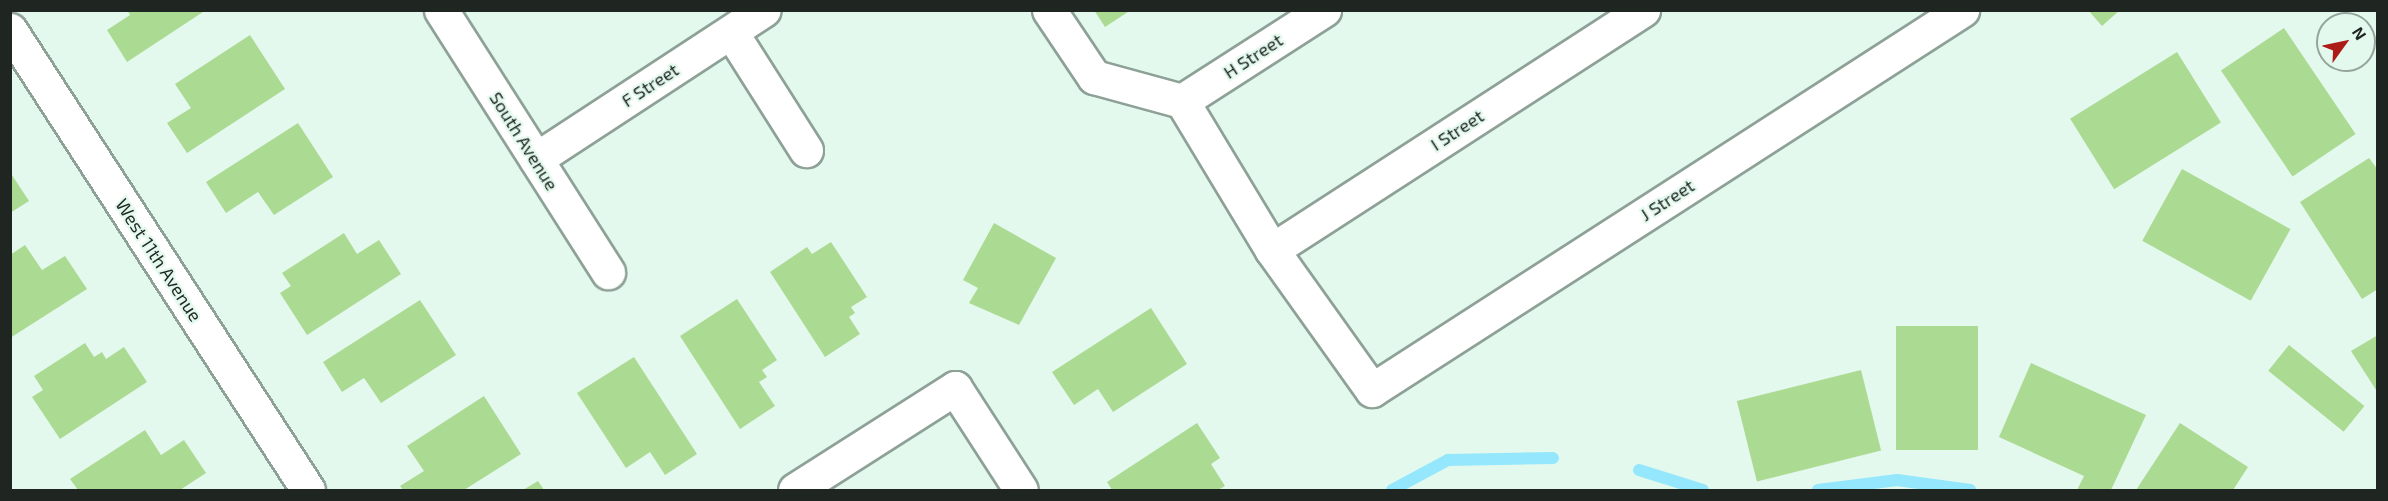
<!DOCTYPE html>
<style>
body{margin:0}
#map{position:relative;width:2388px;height:501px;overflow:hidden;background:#e4f9ee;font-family:"Exo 2",sans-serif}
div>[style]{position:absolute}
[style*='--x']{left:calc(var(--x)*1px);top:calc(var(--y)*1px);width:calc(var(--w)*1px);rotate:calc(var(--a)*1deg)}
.stream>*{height:12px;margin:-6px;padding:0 6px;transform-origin:6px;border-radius:6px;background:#94e7fc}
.building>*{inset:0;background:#abda93;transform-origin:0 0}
.roads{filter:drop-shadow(2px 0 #8ea197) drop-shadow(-2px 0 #8ea197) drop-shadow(0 2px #8ea197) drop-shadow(0 -2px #8ea197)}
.minor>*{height:33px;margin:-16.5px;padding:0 16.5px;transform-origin:16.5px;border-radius:16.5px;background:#fff}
span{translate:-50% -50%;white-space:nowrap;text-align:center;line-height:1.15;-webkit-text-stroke:4.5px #e4f9ee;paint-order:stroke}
.street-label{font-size:18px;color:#1f2622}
.frame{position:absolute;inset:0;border:12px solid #1f2622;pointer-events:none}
.north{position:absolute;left:2316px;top:12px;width:60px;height:60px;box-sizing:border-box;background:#e4f9ee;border:2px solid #95a59c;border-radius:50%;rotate:57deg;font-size:16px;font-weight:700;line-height:24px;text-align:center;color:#1f2622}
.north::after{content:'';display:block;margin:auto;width:21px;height:27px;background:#ac1b17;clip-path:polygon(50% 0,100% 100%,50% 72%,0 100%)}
</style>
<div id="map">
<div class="stream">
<i style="--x:1639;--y:470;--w:67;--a:17.4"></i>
<i style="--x:1392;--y:490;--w:64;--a:-28.2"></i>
<i style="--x:1448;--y:460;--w:105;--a:-1.1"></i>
<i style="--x:1818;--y:490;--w:80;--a:-7.2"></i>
<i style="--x:1897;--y:480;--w:74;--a:7.8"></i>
</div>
<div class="building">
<i style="clip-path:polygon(127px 10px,206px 10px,127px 62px,107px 30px,130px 15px)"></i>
<i style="clip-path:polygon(1094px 10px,1131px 10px,1105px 27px)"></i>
<i style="clip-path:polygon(2088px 10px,2120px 10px,2102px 26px)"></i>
<i style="left:2284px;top:28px;width:128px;height:76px;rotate:56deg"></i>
<i style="clip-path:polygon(250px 35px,285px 89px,187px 153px,167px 123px,191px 108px,175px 84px)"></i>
<i style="left:2177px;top:52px;width:83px;height:126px;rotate:58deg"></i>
<i style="clip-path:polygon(298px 123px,333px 177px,274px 215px,258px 192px,226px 213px,206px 182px)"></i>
<i style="clip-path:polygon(2369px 158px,2378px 170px,2378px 289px,2362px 299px,2300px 202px)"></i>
<i style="left:2182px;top:169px;width:124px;height:82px;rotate:29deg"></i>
<i style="clip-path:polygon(10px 172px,29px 201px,10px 213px)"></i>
<i style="clip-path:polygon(994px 223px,1056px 258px,1019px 325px,969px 303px,978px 288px,963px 280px)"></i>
<i style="clip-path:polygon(344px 233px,357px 254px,379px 240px,401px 274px,307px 335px,280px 293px,291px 286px,282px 273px)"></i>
<i style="clip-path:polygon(831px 242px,867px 297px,851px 307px,855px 313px,849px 317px,860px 334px,825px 357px,770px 272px,807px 247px,812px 254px)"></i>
<i style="clip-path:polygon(25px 245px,42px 270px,65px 256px,87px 289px,10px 338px,10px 255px)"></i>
<i style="clip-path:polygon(737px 299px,777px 360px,762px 370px,767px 377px,759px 382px,775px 406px,740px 429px,680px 336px)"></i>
<i style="clip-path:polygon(420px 300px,456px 355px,381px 403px,364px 378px,342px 392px,323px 362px)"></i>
<i style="clip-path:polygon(1151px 308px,1187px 364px,1113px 412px,1098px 389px,1074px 405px,1052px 372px)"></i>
<i style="left:1896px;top:326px;width:82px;height:124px"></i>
<i style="clip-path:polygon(2378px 335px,2378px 393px,2351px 351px)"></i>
<i style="clip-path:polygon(85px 343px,94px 357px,102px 352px,106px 359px,124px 347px,147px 382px,60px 439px,32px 397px,43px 390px,34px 376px)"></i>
<i style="left:2289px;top:345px;width:97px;height:33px;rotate:39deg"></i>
<i style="clip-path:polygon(634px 357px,697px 454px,665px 475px,650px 452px,626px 468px,577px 393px)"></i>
<i style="clip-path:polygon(2031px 363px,2146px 415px,2111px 490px,2077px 490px,2084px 476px,1999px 437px)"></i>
<i style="left:1861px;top:370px;width:83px;height:128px;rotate:76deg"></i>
<i style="clip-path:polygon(484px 396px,521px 454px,464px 490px,403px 490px,400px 486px,424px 471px,407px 446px)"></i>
<i style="clip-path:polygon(1197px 423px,1220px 458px,1211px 464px,1225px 486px,1218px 490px,1112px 490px,1107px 482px)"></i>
<i style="clip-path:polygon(2180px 423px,2248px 467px,2233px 490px,2136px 490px)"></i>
<i style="clip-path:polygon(145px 430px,161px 455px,184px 440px,206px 473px,180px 490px,78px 490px,70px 479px)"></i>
<i style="clip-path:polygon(538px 481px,544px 490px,523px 490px)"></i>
</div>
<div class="roads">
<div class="minor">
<i style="--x:441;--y:10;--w:311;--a:57.5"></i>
<i style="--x:1049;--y:10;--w:81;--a:56.1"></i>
<i style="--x:1094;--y:77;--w:91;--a:15.3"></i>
<i style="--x:1182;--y:101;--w:174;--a:58.9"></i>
<i style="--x:1272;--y:250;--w:172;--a:54.5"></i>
<i style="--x:1372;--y:390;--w:702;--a:-32.78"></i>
<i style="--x:10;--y:30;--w:548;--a:57.06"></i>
<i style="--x:731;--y:32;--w:140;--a:57.6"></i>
<i style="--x:1182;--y:101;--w:169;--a:-32.7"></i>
<i style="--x:536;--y:159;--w:272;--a:-33.2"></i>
<i style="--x:1272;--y:250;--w:442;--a:-32.9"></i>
<i style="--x:795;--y:490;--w:190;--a:-32.5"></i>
<i style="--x:955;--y:388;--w:121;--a:57.1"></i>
</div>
</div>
<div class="street-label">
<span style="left:1253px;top:56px;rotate:-33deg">H Street</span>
<span style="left:650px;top:85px;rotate:-33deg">F Street</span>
<span style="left:1457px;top:130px;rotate:-33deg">I Street</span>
<span style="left:524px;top:141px;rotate:58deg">South Avenue</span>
<span style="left:1667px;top:200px;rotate:-33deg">J Street</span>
<span style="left:159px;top:260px;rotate:57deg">West 11th Avenue</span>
</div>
<div class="frame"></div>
<div class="north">N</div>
</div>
